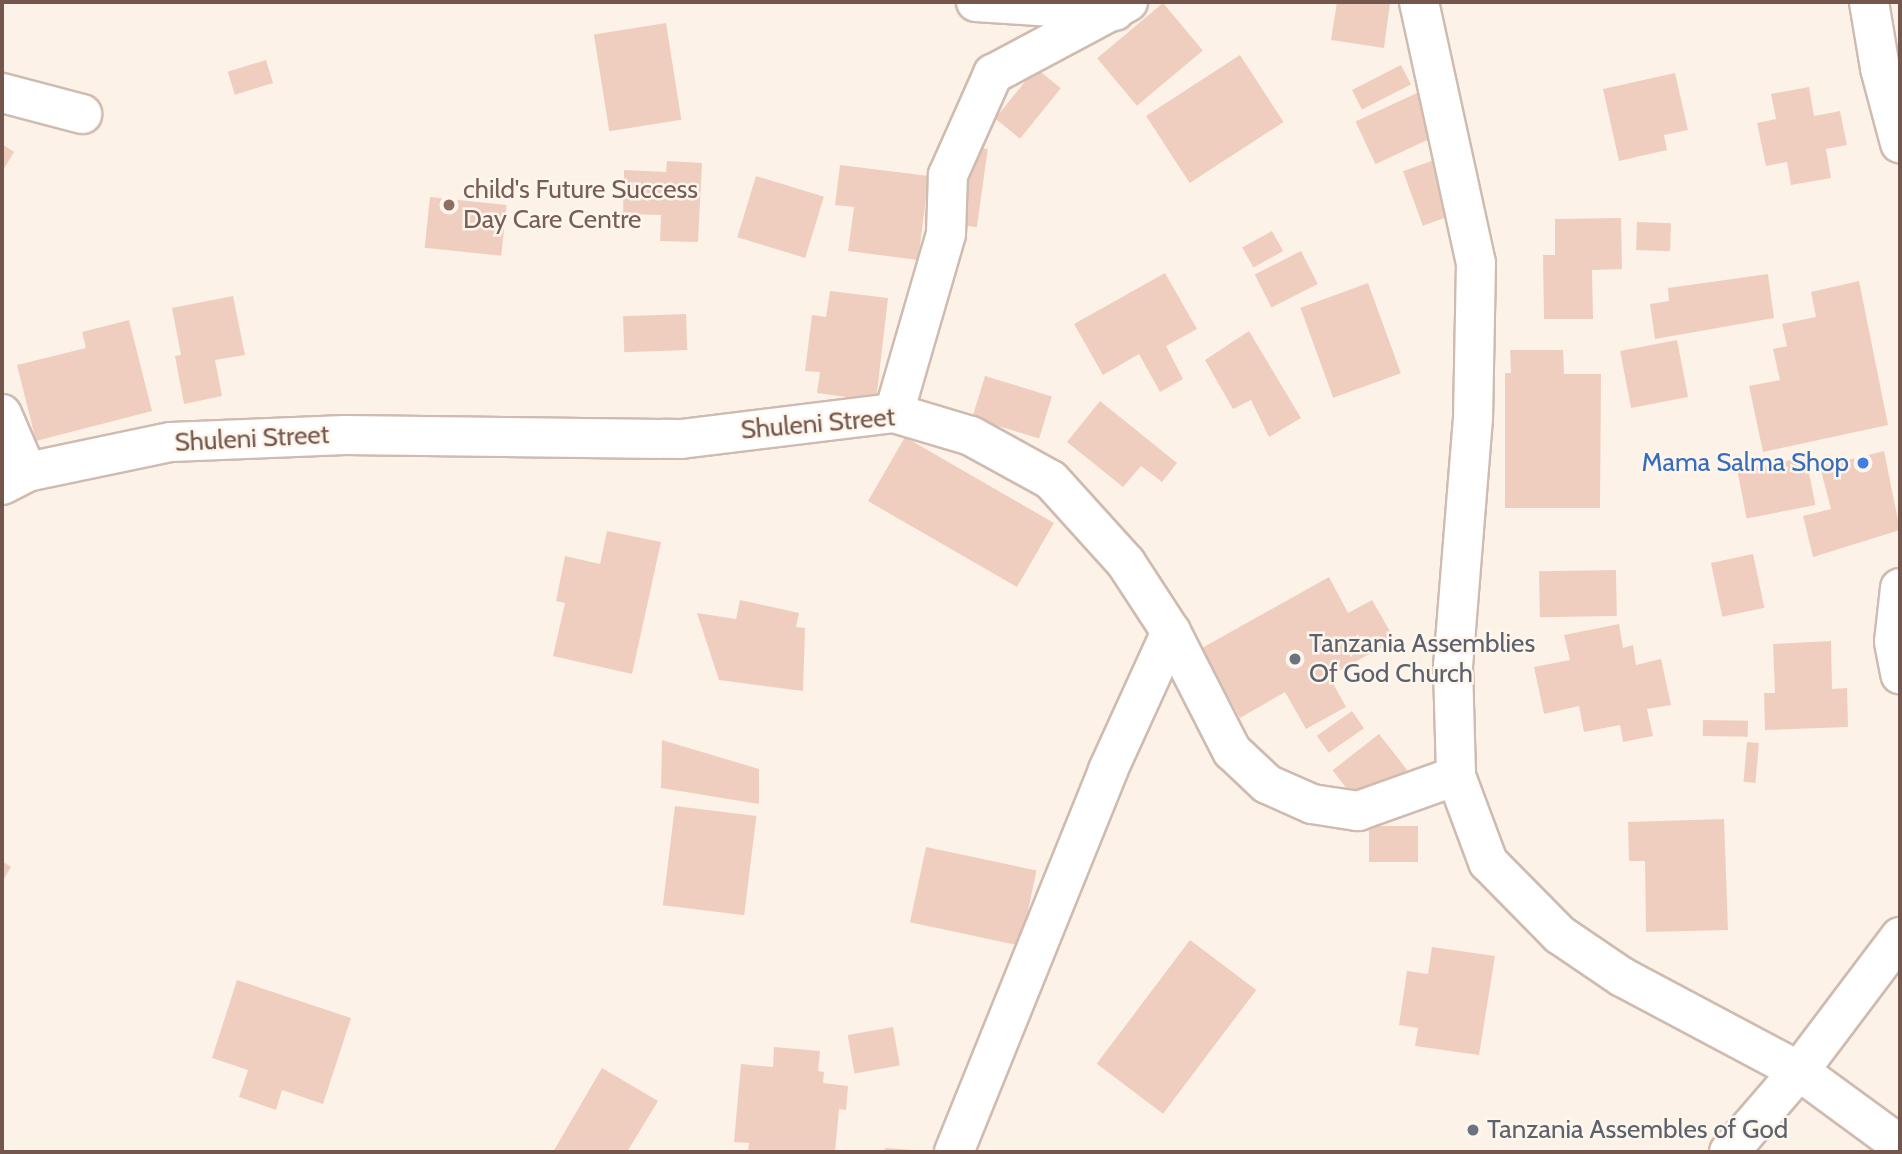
<!DOCTYPE html>
<style>
body{margin:0}
#map{position:relative;width:1902px;height:1154px;overflow:hidden;background:#fcf2e7;font-family:Cabin,sans-serif}
div>[style]{position:absolute}
[style*='--x']{left:calc(var(--x)*1px);top:calc(var(--y)*1px);width:calc(var(--w)*1px);rotate:calc(var(--a)*1deg)}
.building>*{inset:0;background:#f0cebf;transform-origin:0 0}
.roads{filter:drop-shadow(2px 0 #cfbbb0) drop-shadow(-2px 0 #cfbbb0) drop-shadow(0 2px #cfbbb0) drop-shadow(0 -2px #cfbbb0)}
.minor>*{height:38px;margin:-19px;padding:0 19px;transform-origin:19px;border-radius:19px;background:#fff}
.dots>*{width:19px;height:19px;translate:-50% -50%;box-sizing:border-box;border:4px solid #fef6ed;border-radius:50%}
span{translate:-50% -50%;white-space:nowrap;text-align:center;line-height:1.15;-webkit-text-stroke:5px #fef6ed;paint-order:stroke}
.education-label{font-size:26px;color:#785e54}
.left{translate:0 -50%;text-align:left}
.street-label{font-size:26px;color:#75564c}
.shop-label{font-size:26px;color:#366cbe}
.right{translate:-100% -50%;text-align:right}
.worship-label{font-size:26px;color:#5b616d}
.frame{position:absolute;inset:0;border:4px solid #75564c;pointer-events:none}
</style>
<div id="map">
<div class="building">
<i style="clip-path:polygon(1337px 2px,1390px 3px,1384px 48px,1331px 40px)"></i>
<i style="left:1163px;top:3px;width:62px;height:86px;rotate:50deg"></i>
<i style="left:666px;top:23px;width:98px;height:73px;rotate:81deg"></i>
<i style="left:1240px;top:55px;width:80px;height:112px;rotate:57deg"></i>
<i style="left:266px;top:60px;width:24px;height:40px;rotate:73deg"></i>
<i style="left:1401px;top:65px;width:22px;height:55px;rotate:63deg"></i>
<i style="left:1036px;top:68px;width:32px;height:65px;rotate:39deg"></i>
<i style="clip-path:polygon(1675px 73px,1688px 130px,1664px 135px,1667px 150px,1619px 161px,1603px 89px)"></i>
<i style="clip-path:polygon(1809px 87px,1814px 116px,1840px 111px,1847px 145px,1826px 149px,1831px 178px,1791px 185px,1787px 162px,1766px 166px,1757px 123px,1776px 119px,1771px 94px)"></i>
<i style="left:1419px;top:92px;width:47px;height:70px;rotate:65deg"></i>
<i style="clip-path:polygon(2px 144px,14px 152px,2px 172px)"></i>
<i style="left:967px;top:146px;width:21px;height:79px;rotate:8deg"></i>
<i style="left:1434px;top:160px;width:58px;height:33px;rotate:70deg"></i>
<i style="clip-path:polygon(667px 161px,702px 163px,698px 242px,660px 241px,661px 215px,623px 214px,624px 170px,666px 172px)"></i>
<i style="clip-path:polygon(840px 165px,929px 176px,918px 260px,848px 251px,854px 207px,835px 205px)"></i>
<i style="left:756px;top:176px;width:71px;height:64px;rotate:17deg"></i>
<i style="left:430px;top:197px;width:77px;height:51px;rotate:6deg"></i>
<i style="clip-path:polygon(1621px 218px,1622px 269px,1592px 270px,1593px 319px,1544px 319px,1543px 255px,1555px 255px,1555px 219px)"></i>
<i style="left:1637px;top:222px;width:34px;height:28px;rotate:2deg"></i>
<i style="left:1272px;top:231px;width:23px;height:34px;rotate:61deg"></i>
<i style="left:1301px;top:251px;width:37px;height:52px;rotate:63deg"></i>
<i style="clip-path:polygon(1165px 273px,1197px 329px,1166px 346px,1183px 379px,1160px 392px,1139px 354px,1103px 375px,1074px 324px)"></i>
<i style="clip-path:polygon(1768px 274px,1774px 318px,1655px 339px,1650px 304px,1669px 301px,1668px 288px)"></i>
<i style="clip-path:polygon(1859px 281px,1888px 425px,1763px 452px,1749px 386px,1780px 380px,1773px 349px,1787px 346px,1782px 324px,1816px 317px,1811px 292px)"></i>
<i style="left:1368px;top:283px;width:96px;height:72px;rotate:70deg"></i>
<i style="clip-path:polygon(830px 291px,888px 298px,876px 401px,817px 393px,820px 372px,805px 371px,812px 315px,826px 317px)"></i>
<i style="clip-path:polygon(233px 296px,245px 355px,215px 360px,222px 396px,184px 404px,175px 356px,181px 355px,172px 308px)"></i>
<i style="left:686px;top:314px;width:36px;height:63px;rotate:88deg"></i>
<i style="clip-path:polygon(129px 320px,152px 411px,36px 441px,17px 365px,86px 348px,82px 332px)"></i>
<i style="clip-path:polygon(1249px 331px,1301px 418px,1269px 437px,1251px 400px,1233px 409px,1205px 360px)"></i>
<i style="left:1677px;top:340px;width:58px;height:58px;rotate:79deg"></i>
<i style="clip-path:polygon(1510px 350px,1563px 350px,1564px 374px,1601px 374px,1600px 508px,1505px 508px,1505px 373px,1511px 373px)"></i>
<i style="left:985px;top:376px;width:70px;height:44px;rotate:17deg"></i>
<i style="clip-path:polygon(1100px 401px,1177px 463px,1162px 482px,1141px 466px,1123px 487px,1067px 442px)"></i>
<i style="left:905px;top:437px;width:172px;height:74px;rotate:30deg"></i>
<i style="clip-path:polygon(1884px 451px,1900px 530px,1813px 557px,1803px 516px,1831px 509px,1820px 467px)"></i>
<i style="left:1806px;top:457px;width:49px;height:70px;rotate:79deg"></i>
<i style="clip-path:polygon(607px 531px,661px 542px,632px 674px,553px 656px,565px 603px,556px 601px,565px 556px,600px 564px)"></i>
<i style="left:1753px;top:554px;width:55px;height:43px;rotate:78deg"></i>
<i style="left:1616px;top:570px;width:46px;height:77px;rotate:89deg"></i>
<i style="clip-path:polygon(1329px 577px,1348px 613px,1372px 600px,1395px 640px,1329px 676px,1346px 707px,1306px 729px,1285px 692px,1240px 718px,1202px 648px)"></i>
<i style="clip-path:polygon(740px 600px,799px 613px,796px 627px,805px 628px,803px 691px,719px 680px,697px 613px,736px 619px)"></i>
<i style="clip-path:polygon(1619px 624px,1623px 648px,1633px 645px,1636px 665px,1661px 659px,1671px 705px,1647px 709px,1653px 736px,1623px 742px,1620px 725px,1584px 732px,1579px 706px,1544px 714px,1534px 667px,1570px 660px,1564px 635px)"></i>
<i style="clip-path:polygon(1831px 641px,1832px 689px,1847px 688px,1848px 727px,1765px 730px,1764px 693px,1775px 693px,1773px 644px)"></i>
<i style="left:1352px;top:711px;width:21px;height:43px;rotate:55deg"></i>
<i style="left:1703px;top:720px;width:45px;height:16px;rotate:1deg"></i>
<i style="left:1379px;top:734px;width:46px;height:59px;rotate:52deg"></i>
<i style="clip-path:polygon(662px 740px,759px 769px,759px 804px,661px 788px)"></i>
<i style="left:1747px;top:742px;width:12px;height:40px;rotate:5deg"></i>
<i style="left:675px;top:806px;width:82px;height:100px;rotate:7deg"></i>
<i style="clip-path:polygon(1724px 819px,1728px 930px,1646px 932px,1645px 861px,1629px 861px,1628px 822px)"></i>
<i style="left:1418px;top:826px;width:36px;height:49px;rotate:90deg"></i>
<i style="left:926px;top:847px;width:113px;height:77px;rotate:12deg"></i>
<i style="clip-path:polygon(2px 861px,11px 867px,2px 882px)"></i>
<i style="left:1190px;top:940px;width:83px;height:155px;rotate:37deg"></i>
<i style="clip-path:polygon(1432px 947px,1495px 956px,1479px 1055px,1415px 1046px,1418px 1028px,1399px 1025px,1407px 971px,1428px 974px)"></i>
<i style="clip-path:polygon(237px 980px,351px 1018px,323px 1104px,282px 1090px,276px 1110px,239px 1097px,248px 1070px,212px 1058px)"></i>
<i style="left:893px;top:1027px;width:39px;height:46px;rotate:80deg"></i>
<i style="clip-path:polygon(774px 1047px,820px 1051px,818px 1071px,824px 1072px,823px 1083px,848px 1086px,846px 1110px,839px 1109px,835px 1152px,748px 1152px,749px 1143px,734px 1142px,741px 1064px,773px 1067px)"></i>
<i style="clip-path:polygon(602px 1068px,658px 1101px,627px 1152px,553px 1152px)"></i>
<i style="clip-path:polygon(885px 1148px,913px 1150px,913px 1152px,884px 1152px)"></i>
</div>
<div class="roads">
<div class="minor">
<i style="--x:976;--y:2;--w:139;--a:3.7"></i>
<i style="--x:1419;--y:2;--w:267;--a:77.7"></i>
<i style="--x:1476;--y:263;--w:155;--a:91.1"></i>
<i style="--x:1473;--y:418;--w:250;--a:94.6"></i>
<i style="--x:1453;--y:667;--w:109;--a:88.4"></i>
<i style="--x:1456;--y:776;--w:92;--a:69.6"></i>
<i style="--x:1488;--y:862;--w:103;--a:45.4"></i>
<i style="--x:1560;--y:935;--w:75;--a:34.1"></i>
<i style="--x:1622;--y:977;--w:200;--a:28"></i>
<i style="--x:1799;--y:1071;--w:125;--a:36.2"></i>
<i style="--x:1869;--y:2;--w:67;--a:80.5"></i>
<i style="--x:1880;--y:68;--w:78;--a:75.1"></i>
<i style="--x:2;--y:93;--w:83;--a:14.7"></i>
<i style="--x:894;--y:413;--w:186;--a:-73.8"></i>
<i style="--x:946;--y:234;--w:59;--a:-88.1"></i>
<i style="--x:948;--y:175;--w:111;--a:-66"></i>
<i style="--x:993;--y:74;--w:153;--a:-28.1"></i>
<i style="--x:2;--y:414;--w:63;--a:66.7"></i>
<i style="--x:2;--y:485;--w:28;--a:-27"></i>
<i style="--x:27;--y:472;--w:147;--a:-11.8"></i>
<i style="--x:171;--y:442;--w:174;--a:-2.3"></i>
<i style="--x:345;--y:435;--w:336;--a:0.7"></i>
<i style="--x:681;--y:439;--w:215;--a:-7"></i>
<i style="--x:894;--y:413;--w:80;--a:16.6"></i>
<i style="--x:971;--y:436;--w:91;--a:28.8"></i>
<i style="--x:1051;--y:480;--w:112;--a:47.9"></i>
<i style="--x:1126;--y:563;--w:82;--a:56.9"></i>
<i style="--x:1171;--y:632;--w:134;--a:62.9"></i>
<i style="--x:1232;--y:751;--w:48;--a:43.3"></i>
<i style="--x:1267;--y:784;--w:49;--a:24"></i>
<i style="--x:1312;--y:804;--w:47;--a:8.7"></i>
<i style="--x:1358;--y:811;--w:104;--a:-19.7"></i>
<i style="--x:1900;--y:588;--w:54;--a:96.3"></i>
<i style="--x:1894;--y:642;--w:33;--a:79"></i>
<i style="--x:954;--y:1152;--w:412;--a:-68"></i>
<i style="--x:1108;--y:770;--w:152;--a:-65.5"></i>
<i style="--x:1729;--y:1152;--w:107;--a:-49.2"></i>
<i style="--x:1799;--y:1071;--w:168;--a:-53"></i>
</div>
</div>
<div class="dots">
<i style="left:449px;top:205px;background:#8d6e63"></i>
<i style="left:1863px;top:463px;background:#3f7fe0"></i>
<i style="left:1295px;top:659px;background:#6b7280"></i>
<i style="left:1473px;top:1130px;background:#6b7280"></i>
</div>
<div class="education-label">
<span class="left" style="left:463px;top:205px">child's Future Success<br>Day Care Centre</span>
</div>
<div class="street-label">
<span style="left:818px;top:424px;rotate:-5deg">Shuleni Street</span>
<span style="left:252px;top:439px;rotate:-3deg">Shuleni Street</span>
</div>
<div class="shop-label">
<span class="right" style="left:1849px;top:463px">Mama Salma Shop</span>
</div>
<div class="worship-label">
<span class="left" style="left:1309px;top:659px">Tanzania Assemblies<br>Of God Church</span>
<span class="left" style="left:1487px;top:1130px">Tanzania Assembles of God</span>
</div>
<div class="frame"></div>
</div>
